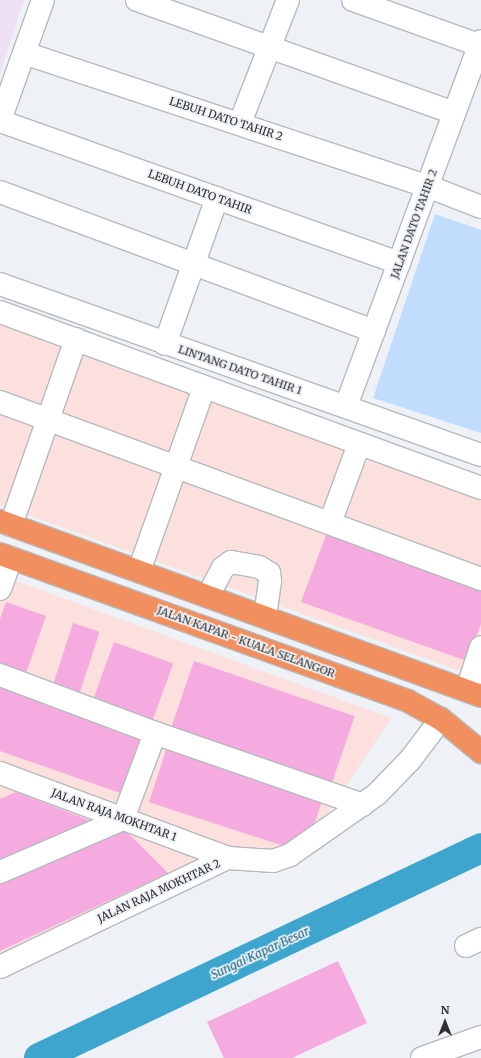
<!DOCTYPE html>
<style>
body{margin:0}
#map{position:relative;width:481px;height:1058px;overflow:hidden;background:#eef1f5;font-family:Merriweather,serif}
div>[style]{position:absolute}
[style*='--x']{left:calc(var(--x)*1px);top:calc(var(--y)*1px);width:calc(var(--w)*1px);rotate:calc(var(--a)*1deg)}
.commercial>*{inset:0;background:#fbe0de}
.education>*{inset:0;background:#efe1f5}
.green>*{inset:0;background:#c0ddfe}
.river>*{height:30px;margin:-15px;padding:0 15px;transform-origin:15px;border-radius:15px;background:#3ea6ce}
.building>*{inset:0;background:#f5aae0;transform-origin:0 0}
.roads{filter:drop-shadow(1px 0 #b6babd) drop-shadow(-1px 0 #b6babd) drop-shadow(0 1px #b6babd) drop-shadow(0 -1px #b6babd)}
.minor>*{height:22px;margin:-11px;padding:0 11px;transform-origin:11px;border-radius:11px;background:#fff}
.highway>*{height:22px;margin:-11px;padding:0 11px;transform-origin:11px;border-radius:11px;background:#f28f5e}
span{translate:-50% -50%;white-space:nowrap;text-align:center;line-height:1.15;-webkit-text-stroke:3.5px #eef1f5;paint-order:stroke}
.street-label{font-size:11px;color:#2e3031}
.water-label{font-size:12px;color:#0b5e7a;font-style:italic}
.north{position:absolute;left:425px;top:1002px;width:40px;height:40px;-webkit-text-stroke:3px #eef1f5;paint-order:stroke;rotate:0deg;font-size:11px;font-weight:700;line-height:16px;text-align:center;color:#2e3031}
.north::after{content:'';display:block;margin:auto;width:14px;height:18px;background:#2e3031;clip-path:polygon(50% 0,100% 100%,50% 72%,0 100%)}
</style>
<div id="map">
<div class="commercial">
<i style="clip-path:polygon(0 319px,481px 494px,481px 629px,466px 673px,0 505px)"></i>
<i style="clip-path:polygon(0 575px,391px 718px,315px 832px,282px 852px,224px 851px,0 959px)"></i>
</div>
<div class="education">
<i style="clip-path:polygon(0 0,24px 0,0 74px)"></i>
</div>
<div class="green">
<i style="clip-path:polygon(435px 214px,481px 230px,481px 433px,373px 398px)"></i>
</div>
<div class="river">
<i style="--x:39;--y:1058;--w:489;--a:-25.4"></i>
</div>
<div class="building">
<i style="clip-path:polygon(328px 530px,481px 585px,481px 624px,467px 661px,301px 602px)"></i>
<i style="clip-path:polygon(6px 602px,46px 616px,25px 676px,0 667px,0 619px)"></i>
<i style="left:73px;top:623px;width:28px;height:68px;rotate:18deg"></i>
<i style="left:114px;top:642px;width:63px;height:64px;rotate:20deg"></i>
<i style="left:194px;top:661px;width:170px;height:71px;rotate:19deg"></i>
<i style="clip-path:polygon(0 684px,147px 736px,126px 795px,0 751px)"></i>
<i style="left:167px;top:747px;width:164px;height:58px;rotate:18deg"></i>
<i style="clip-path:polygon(16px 792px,96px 823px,0 866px,0 799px)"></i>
<i style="clip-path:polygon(122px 827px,168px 873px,0 951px,0 884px)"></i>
<i style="clip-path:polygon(338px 961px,367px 1023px,292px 1058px,224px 1058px,207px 1022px)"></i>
</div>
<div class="roads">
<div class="minor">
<i style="--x:137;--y:0;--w:337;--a:19.6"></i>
<i style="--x:353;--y:0;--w:134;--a:19.7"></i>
<i style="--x:24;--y:53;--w:424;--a:18.3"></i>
<i style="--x:427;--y:186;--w:58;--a:21.3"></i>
<i style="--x:0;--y:120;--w:127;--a:-70.3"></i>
<i style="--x:0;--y:121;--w:424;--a:19.6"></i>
<i style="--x:240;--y:123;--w:132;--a:-68.7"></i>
<i style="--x:0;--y:192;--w:399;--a:20.4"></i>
<i style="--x:0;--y:284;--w:510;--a:19.57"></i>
<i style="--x:0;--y:312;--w:512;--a:20.1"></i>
<i style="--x:165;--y:344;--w:155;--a:-70.4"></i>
<i style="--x:0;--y:402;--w:513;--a:20.2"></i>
<i style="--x:346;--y:406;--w:389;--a:-69.7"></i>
<i style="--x:330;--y:523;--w:84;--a:-69.8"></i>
<i style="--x:11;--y:525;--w:197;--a:-70.7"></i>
<i style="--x:139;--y:571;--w:195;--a:-70.5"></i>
<i style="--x:0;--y:589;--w:33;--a:-70"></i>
<i style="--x:208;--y:596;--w:32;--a:-62"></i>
<i style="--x:223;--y:568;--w:10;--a:-37"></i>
<i style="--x:231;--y:562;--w:28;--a:10"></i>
<i style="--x:259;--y:567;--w:12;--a:31"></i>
<i style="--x:269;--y:573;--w:8;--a:83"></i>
<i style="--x:270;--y:581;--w:36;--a:98"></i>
<i style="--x:0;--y:675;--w:165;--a:20.5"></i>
<i style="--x:155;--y:733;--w:220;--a:19.1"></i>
<i style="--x:467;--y:690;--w:45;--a:-72"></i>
<i style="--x:0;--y:773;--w:243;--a:20.4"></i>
<i style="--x:0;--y:872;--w:134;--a:-23.3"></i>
<i style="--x:123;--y:819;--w:92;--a:-69.6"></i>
<i style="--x:466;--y:946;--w:17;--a:-25"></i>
<i style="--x:0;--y:967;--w:253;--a:-25.6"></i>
<i style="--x:228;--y:858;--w:45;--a:3.8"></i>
<i style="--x:273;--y:861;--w:18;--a:-19"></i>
<i style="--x:290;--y:855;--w:106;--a:-35"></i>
<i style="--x:377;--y:794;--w:47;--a:-45.9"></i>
<i style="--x:410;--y:760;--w:51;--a:-52.9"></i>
<i style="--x:422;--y:1058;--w:63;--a:-19.6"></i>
</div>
<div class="highway">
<i style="--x:0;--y:521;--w:512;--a:19.99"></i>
<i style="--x:0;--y:554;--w:434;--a:19.8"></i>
<i style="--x:408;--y:701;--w:38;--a:29"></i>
<i style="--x:441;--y:719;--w:52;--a:39.5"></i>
</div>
</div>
<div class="street-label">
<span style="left:226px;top:119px;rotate:18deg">LEBUH DATO TAHIR 2</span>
<span style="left:200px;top:192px;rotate:20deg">LEBUH DATO TAHIR</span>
<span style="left:414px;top:224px;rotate:-70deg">JALAN DATO TAHIR 2</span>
<span style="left:240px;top:370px;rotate:19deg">LINTANG DATO TAHIR 1</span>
<span style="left:246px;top:642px;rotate:20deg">JALAN KAPAR - KUALA SELANGOR</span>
<span style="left:114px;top:815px;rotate:20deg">JALAN RAJA MOKHTAR 1</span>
<span style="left:159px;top:891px;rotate:-25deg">JALAN RAJA MOKHTAR 2</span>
</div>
<div class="water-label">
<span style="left:260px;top:953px;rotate:-25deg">Sungai Kapar Besar</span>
</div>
<div class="north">N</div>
</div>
